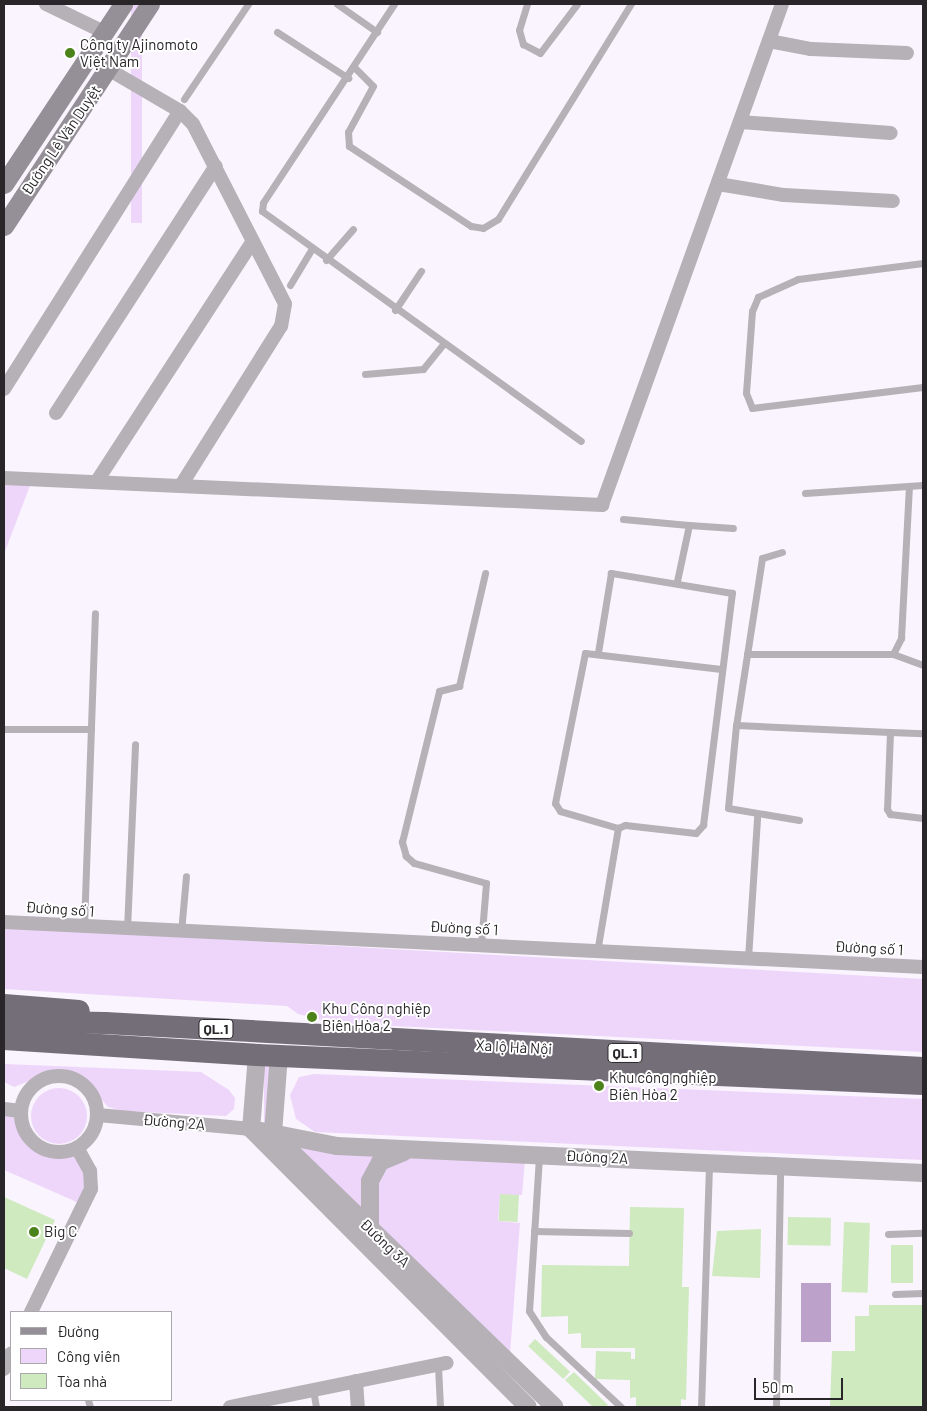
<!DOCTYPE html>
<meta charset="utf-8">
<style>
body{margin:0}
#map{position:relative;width:927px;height:1411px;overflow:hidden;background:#faf4fe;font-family:Barlow,sans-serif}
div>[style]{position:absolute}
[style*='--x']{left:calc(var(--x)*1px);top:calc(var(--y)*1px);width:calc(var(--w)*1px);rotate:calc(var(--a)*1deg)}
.green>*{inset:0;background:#eed6fa;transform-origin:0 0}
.round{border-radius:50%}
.water>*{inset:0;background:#bca1ca;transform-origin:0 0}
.building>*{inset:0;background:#ceeabe;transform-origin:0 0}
.service>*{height:7px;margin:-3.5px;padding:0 3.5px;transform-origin:3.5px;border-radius:3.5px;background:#b5b1b7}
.minor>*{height:14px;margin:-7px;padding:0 7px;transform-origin:7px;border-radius:7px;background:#b5b1b7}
.minor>.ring{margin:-7px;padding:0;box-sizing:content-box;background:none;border:14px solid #b5b1b7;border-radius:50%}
.tertiary>*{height:18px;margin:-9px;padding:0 9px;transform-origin:9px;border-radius:9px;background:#b5b1b7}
.secondary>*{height:19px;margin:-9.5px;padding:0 9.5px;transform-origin:9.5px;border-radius:9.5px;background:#959098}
.trunk>*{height:22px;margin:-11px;padding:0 11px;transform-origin:11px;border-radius:11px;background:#746e78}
.dots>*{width:14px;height:14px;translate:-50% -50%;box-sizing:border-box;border:2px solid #fff;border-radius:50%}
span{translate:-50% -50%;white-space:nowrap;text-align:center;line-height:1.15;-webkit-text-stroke:4px #fff;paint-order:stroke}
.shield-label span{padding:1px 4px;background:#fff;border:1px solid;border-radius:4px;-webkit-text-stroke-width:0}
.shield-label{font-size:14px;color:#29262a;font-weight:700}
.poi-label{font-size:15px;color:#29262a}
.left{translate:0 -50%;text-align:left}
.street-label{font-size:15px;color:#29262a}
.frame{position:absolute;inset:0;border:5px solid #29262a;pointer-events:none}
.legend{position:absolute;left:10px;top:1311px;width:162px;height:90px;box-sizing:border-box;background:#fff;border:1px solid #a9a8aa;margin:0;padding:6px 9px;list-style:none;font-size:15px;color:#29262a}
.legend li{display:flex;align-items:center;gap:10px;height:25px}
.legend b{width:25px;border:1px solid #a9a8aa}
.scale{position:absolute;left:754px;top:1378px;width:89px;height:22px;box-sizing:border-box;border:2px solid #29262a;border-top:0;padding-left:6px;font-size:15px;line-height:18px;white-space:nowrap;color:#29262a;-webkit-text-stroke:4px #fff;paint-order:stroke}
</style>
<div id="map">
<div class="green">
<i style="left:131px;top:4px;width:11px;height:219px"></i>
<i style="clip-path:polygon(4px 482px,31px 483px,4px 554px)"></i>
<i style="clip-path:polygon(4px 927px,923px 979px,923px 1052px,333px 1023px,298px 1014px,287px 1006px,4px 989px)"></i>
<i style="left:264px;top:1061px;width:8px;height:66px"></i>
<i style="clip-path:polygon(5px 1064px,201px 1072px,229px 1090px,235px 1098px,234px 1109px,226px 1116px,123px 1111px,108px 1107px,83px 1078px,68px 1072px,54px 1071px,14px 1087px,4px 1082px)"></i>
<i style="clip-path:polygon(314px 1074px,923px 1099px,923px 1160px,315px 1132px,296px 1119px,290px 1095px,299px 1077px)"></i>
<i class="round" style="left:31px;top:1088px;width:56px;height:56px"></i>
<i style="clip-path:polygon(4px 1113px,17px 1114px,23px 1136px,41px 1153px,55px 1156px,75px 1153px,88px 1181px,79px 1203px,4px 1170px)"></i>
<i style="clip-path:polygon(296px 1146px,384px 1155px,365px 1215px)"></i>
<i style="clip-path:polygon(397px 1158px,525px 1160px,522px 1195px,500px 1195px,498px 1221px,520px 1223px,510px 1354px,374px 1223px,374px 1182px)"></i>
</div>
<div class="water">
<i style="left:801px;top:1283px;width:30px;height:59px"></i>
</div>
<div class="building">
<i style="left:500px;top:1194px;width:19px;height:27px;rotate:3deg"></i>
<i style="clip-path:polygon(4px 1197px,55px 1220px,27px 1279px,4px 1268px)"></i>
<i style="clip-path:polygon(630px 1207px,684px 1208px,682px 1287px,689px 1287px,686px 1400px,681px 1399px,681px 1407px,636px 1407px,636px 1397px,630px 1398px,630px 1380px,595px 1379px,596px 1351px,631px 1352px,631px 1359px,635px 1359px,635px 1348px,581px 1348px,581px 1333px,568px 1334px,568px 1316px,541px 1317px,542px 1265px,629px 1266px)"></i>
<i style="left:788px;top:1217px;width:43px;height:28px;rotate:1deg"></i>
<i style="left:844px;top:1222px;width:26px;height:70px;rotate:2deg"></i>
<i style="clip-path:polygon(761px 1229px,760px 1278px,712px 1276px,717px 1231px)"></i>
<i style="left:891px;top:1245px;width:22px;height:38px"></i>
<i style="clip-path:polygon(869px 1305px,923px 1305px,923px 1407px,830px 1407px,832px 1351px,855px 1351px,855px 1316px,869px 1316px)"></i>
<i style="left:535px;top:1339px;width:48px;height:10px;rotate:43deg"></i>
<i style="clip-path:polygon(574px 1372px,608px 1405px,605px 1407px,593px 1407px,565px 1380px)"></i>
</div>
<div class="service">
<i style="--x:337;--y:4;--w:49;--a:35"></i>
<i style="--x:394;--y:4;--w:238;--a:123.4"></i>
<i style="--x:263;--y:203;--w:8;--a:97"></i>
<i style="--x:262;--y:211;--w:393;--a:35.8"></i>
<i style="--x:527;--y:4;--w:27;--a:107"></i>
<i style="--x:519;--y:30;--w:15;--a:74"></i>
<i style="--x:523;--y:44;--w:19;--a:28"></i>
<i style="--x:540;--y:53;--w:61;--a:-52.9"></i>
<i style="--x:277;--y:32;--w:85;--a:32.9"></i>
<i style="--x:355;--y:68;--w:25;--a:45"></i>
<i style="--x:373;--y:86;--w:52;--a:118.5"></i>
<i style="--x:348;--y:132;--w:14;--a:86"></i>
<i style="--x:349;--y:146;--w:146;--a:33.3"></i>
<i style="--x:471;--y:226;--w:12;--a:9"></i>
<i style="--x:483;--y:228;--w:17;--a:-31"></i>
<i style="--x:498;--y:219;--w:253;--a:-58.3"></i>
<i style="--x:184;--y:99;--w:115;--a:-56"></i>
<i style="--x:326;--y:260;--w:41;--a:-48.9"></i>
<i style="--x:923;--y:263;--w:126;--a:172.7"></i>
<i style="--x:798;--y:279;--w:44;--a:155.8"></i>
<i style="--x:758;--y:297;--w:15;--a:113"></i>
<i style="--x:752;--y:311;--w:82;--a:94.2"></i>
<i style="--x:746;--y:393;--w:16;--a:68"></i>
<i style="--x:752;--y:408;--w:172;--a:-7"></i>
<i style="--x:290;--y:285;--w:41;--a:-59"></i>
<i style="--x:395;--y:310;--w:47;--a:-56.3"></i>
<i style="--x:365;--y:374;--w:58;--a:-4.9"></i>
<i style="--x:423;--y:369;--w:32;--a:-51"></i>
<i style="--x:805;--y:493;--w:118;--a:-3.9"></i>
<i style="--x:623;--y:519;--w:66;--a:5.2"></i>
<i style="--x:689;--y:525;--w:57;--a:102.1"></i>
<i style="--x:689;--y:525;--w:44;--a:3.9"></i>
<i style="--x:782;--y:552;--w:21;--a:163"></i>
<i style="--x:762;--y:558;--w:169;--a:98.8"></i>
<i style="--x:736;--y:725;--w:154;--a:2.6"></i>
<i style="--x:890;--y:732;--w:77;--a:92.2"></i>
<i style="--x:887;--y:809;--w:6;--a:59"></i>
<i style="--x:890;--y:814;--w:33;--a:7"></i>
<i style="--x:747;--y:654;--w:146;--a:0"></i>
<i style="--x:893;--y:654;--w:18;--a:-63"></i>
<i style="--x:901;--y:638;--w:152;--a:-87"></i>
<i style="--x:893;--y:654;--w:32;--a:20"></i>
<i style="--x:736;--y:725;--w:83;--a:95.5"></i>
<i style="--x:728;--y:808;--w:72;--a:9.6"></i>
<i style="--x:4;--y:729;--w:87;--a:0"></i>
<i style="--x:890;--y:732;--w:33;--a:2"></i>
<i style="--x:618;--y:828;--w:60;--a:-163.7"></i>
<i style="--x:560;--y:811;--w:9;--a:-122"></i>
<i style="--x:555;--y:803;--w:153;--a:-78.7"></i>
<i style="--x:585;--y:653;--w:137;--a:6.7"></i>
<i style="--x:84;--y:927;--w:314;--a:-88"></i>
<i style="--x:127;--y:929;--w:185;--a:-87.5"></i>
<i style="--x:181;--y:932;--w:56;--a:-84.9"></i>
<i style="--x:481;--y:944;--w:61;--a:-85.3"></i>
<i style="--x:486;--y:883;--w:75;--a:-164.5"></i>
<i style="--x:414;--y:863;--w:11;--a:-139"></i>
<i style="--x:406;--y:856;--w:15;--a:-106"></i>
<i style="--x:402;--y:842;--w:155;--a:-76.2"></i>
<i style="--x:439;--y:691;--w:21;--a:-14"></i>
<i style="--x:459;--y:686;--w:116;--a:-77"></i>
<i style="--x:597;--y:952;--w:126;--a:-80.4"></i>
<i style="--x:618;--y:828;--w:8;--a:-23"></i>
<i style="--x:625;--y:825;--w:71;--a:6.4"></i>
<i style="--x:696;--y:833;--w:11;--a:-49"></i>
<i style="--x:703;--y:825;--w:234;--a:-82.9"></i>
<i style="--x:732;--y:593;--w:123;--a:-170.6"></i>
<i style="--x:611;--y:573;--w:80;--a:99.3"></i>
<i style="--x:748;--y:958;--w:141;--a:-86.3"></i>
<i style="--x:539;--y:1157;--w:154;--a:93.7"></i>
<i style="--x:529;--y:1311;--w:31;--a:57"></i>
<i style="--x:546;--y:1337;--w:103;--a:43"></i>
<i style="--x:534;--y:1231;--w:95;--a:1.2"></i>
<i style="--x:888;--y:1234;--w:35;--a:-2"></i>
<i style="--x:895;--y:1294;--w:28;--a:-2"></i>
<i style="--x:438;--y:1366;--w:41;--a:87.2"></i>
<i style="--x:313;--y:1390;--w:17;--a:80"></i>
<i style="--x:88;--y:1400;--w:7;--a:74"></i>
<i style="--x:701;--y:1407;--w:243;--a:-88.1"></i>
<i style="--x:776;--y:1407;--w:239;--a:-89"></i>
</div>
<div class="minor">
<i style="--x:46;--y:4;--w:64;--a:25.8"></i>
<i style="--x:769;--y:41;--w:43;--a:10.8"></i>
<i style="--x:811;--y:49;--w:96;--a:2.4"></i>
<i style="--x:108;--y:69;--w:83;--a:30.3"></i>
<i style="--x:180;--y:111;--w:18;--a:45"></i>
<i style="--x:193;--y:124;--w:202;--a:62.9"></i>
<i style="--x:285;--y:304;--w:22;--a:100"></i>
<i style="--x:281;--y:326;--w:186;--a:122.1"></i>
<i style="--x:740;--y:122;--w:151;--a:4.2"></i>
<i style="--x:718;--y:184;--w:67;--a:9.5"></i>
<i style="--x:784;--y:195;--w:109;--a:3.2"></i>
<i style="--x:4;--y:389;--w:329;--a:-57.7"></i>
<i style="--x:56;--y:413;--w:294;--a:-57.1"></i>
<i style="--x:4;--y:478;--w:599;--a:2.59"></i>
<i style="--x:602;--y:505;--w:532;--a:-70.24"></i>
<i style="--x:97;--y:481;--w:285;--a:-57"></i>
<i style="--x:4;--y:922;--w:920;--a:2.8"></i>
<i class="ring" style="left:21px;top:1076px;width:62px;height:62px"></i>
<i style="--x:4;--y:1109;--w:17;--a:7"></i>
<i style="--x:98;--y:1115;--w:154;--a:5.2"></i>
<i style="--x:31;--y:1312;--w:137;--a:-64"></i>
<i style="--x:91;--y:1189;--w:18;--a:-93"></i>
<i style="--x:90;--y:1171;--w:26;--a:-119"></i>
<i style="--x:4;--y:1369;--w:17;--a:-66"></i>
<i style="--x:356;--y:1381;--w:26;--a:86"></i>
<i style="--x:230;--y:1407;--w:221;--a:-11.5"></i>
</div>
<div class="tertiary">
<i style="--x:257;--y:1055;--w:74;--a:94.6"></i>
<i style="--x:251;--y:1129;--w:392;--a:45.1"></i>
<i style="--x:251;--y:1129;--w:88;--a:11.2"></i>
<i style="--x:337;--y:1146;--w:587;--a:2.64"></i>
<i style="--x:273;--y:1133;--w:78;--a:-85.6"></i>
<i style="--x:273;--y:1134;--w:392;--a:44.1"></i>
<i style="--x:370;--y:1229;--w:48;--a:-90"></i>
<i style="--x:370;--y:1181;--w:21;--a:-62"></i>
<i style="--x:380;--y:1162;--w:26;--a:-23"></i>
</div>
<div class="secondary">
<i style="--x:4;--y:184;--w:216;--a:-56.5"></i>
<i style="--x:4;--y:226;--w:266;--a:-56.7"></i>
</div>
<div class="trunk">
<i style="--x:4;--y:1005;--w:75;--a:4.6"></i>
<i style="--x:4;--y:1021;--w:101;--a:1.1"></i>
<i style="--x:105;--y:1023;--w:819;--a:3.15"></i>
<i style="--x:4;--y:1039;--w:254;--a:3.6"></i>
<i style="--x:257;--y:1055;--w:667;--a:2.49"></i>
</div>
<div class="dots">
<i style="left:70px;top:53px;background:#4c821a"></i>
<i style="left:312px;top:1017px;background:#4c821a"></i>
<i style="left:599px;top:1086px;background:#4c821a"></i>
<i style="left:34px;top:1232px;background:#4c821a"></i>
</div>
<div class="shield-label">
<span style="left:216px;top:1029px">QL.1</span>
<span style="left:625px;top:1053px">QL.1</span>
</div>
<div class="poi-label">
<span class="left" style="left:80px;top:53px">Công ty Ajinomoto<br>Việt Nam</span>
<span class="left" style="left:322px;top:1017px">Khu Công nghiệp<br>Biên Hòa 2</span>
<span class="left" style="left:609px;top:1086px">Khu công nghiệp<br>Biên Hòa 2</span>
<span class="left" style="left:44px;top:1232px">Big C</span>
</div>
<div class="street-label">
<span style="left:61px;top:140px;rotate:-56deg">Đường Lê Văn Duyệt</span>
<span style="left:60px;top:909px;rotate:4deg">Đường số 1</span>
<span style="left:464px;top:928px;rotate:3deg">Đường số 1</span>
<span style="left:869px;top:948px;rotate:3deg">Đường số 1</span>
<span style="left:514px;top:1047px;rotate:3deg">Xa lộ Hà Nội</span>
<span style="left:174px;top:1122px;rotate:5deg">Đường 2A</span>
<span style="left:597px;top:1157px;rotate:3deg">Đường 2A</span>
<span style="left:385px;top:1243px;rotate:44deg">Đường 3A</span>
</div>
<div class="frame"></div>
<ul class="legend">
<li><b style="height:6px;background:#959098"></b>Đường</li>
<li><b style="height:14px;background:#eed6fa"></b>Công viên</li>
<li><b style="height:14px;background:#ceeabe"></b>Tòa nhà</li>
</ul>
<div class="scale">50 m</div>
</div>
